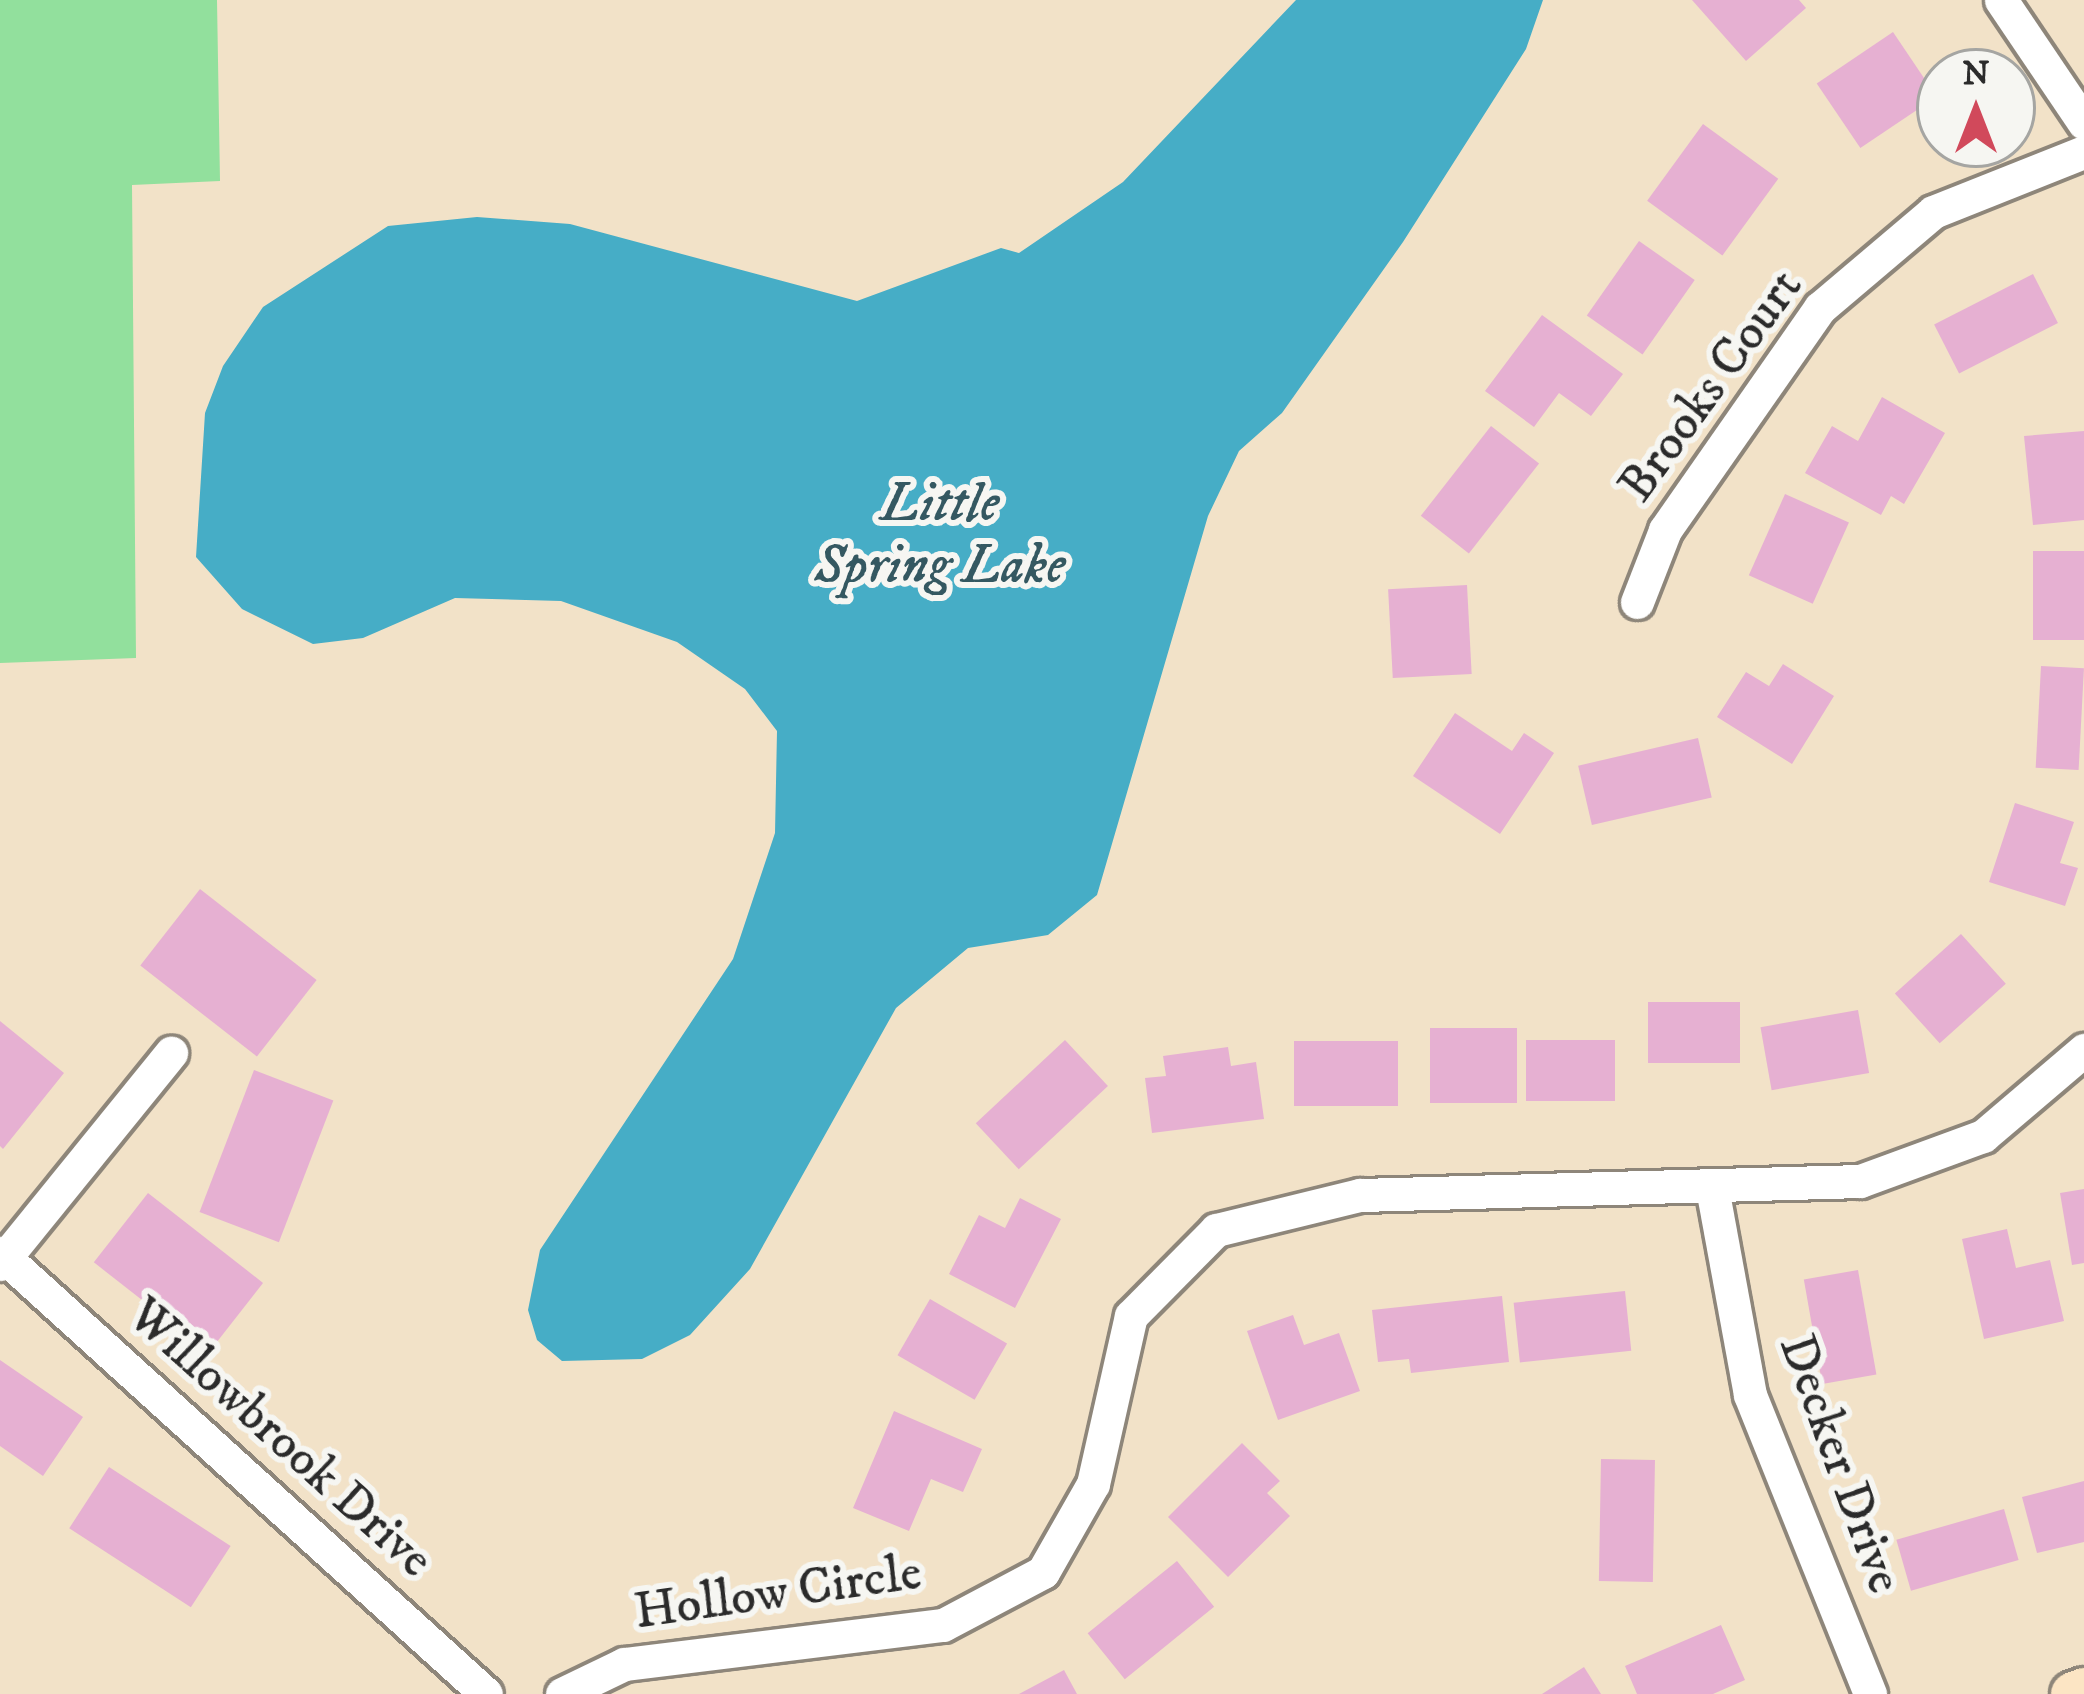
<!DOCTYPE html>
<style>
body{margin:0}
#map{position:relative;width:2084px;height:1694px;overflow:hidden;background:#f2e2c8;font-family:"IM FELL DW Pica",serif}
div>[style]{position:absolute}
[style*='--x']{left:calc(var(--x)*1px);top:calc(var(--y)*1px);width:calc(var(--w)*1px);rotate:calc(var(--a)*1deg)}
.green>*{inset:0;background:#92e09d}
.water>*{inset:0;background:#46adc6}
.building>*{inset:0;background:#e6b0d2;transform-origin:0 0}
.roads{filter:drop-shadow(3px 0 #8e867a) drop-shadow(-3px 0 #8e867a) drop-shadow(0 3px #8e867a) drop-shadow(0 -3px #8e867a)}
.street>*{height:33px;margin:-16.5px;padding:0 16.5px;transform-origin:16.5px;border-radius:16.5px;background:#fff}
.secondary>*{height:45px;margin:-22.5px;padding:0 22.5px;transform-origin:22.5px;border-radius:22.5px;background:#fce5c4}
span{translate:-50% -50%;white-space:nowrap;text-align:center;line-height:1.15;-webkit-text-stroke:12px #f6f6f2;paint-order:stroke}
.street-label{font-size:51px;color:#2b2b2b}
.water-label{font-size:54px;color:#345861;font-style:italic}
.north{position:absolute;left:1916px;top:48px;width:120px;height:120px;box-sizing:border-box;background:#f6f6f2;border:3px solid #a5a5a2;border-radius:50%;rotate:0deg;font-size:33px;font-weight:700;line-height:48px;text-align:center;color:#2b2b2b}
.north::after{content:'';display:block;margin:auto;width:42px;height:54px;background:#d1495b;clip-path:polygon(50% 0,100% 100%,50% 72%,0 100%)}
</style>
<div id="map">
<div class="green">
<i style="clip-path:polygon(0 0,217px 0,220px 181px,132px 185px,136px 658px,0 663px)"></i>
</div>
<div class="water">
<i style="clip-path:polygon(1296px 0,1543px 0,1526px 49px,1403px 242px,1282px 413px,1239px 451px,1208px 516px,1097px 895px,1048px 935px,968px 948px,896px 1008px,750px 1269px,690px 1335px,642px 1359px,562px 1361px,537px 1340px,528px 1310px,540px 1250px,733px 959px,775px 833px,777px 731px,745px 689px,677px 642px,561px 601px,455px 598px,363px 638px,313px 644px,242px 609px,196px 557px,205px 413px,223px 366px,263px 307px,388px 226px,477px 217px,570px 224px,857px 301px,1001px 248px,1019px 253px,1123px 182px)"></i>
</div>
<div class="building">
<i style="clip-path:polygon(1692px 0,1799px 0,1806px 8px,1746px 61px)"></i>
<i style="left:1893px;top:32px;width:78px;height:92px;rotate:56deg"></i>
<i style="left:1703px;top:124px;width:93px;height:95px;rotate:36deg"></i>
<i style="left:1639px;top:241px;width:68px;height:91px;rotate:35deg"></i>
<i style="left:2033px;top:274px;width:55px;height:111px;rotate:63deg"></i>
<i style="clip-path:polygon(1542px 315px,1623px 374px,1591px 416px,1559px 393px,1534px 427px,1485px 391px)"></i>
<i style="clip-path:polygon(1882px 397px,1945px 433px,1904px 504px,1891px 496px,1881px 515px,1805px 473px,1832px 426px,1858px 441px)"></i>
<i style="left:1491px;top:426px;width:61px;height:114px;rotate:38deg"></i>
<i style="clip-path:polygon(2084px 431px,2084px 520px,2033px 525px,2024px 436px)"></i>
<i style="left:1785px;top:494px;width:70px;height:89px;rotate:24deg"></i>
<i style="left:2033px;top:551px;width:51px;height:89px"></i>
<i style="left:1467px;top:585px;width:89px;height:79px;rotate:87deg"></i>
<i style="clip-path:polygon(1783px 664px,1834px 696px,1792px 764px,1717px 717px,1746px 672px,1769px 686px)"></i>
<i style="left:2041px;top:666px;width:43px;height:102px;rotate:3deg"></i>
<i style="clip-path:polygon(1455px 713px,1512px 751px,1524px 733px,1554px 753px,1500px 834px,1413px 776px)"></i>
<i style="left:1698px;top:738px;width:61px;height:123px;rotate:77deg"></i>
<i style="clip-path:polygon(2015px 803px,2074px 822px,2060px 863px,2078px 868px,2065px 906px,1989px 882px)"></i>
<i style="left:200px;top:889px;width:148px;height:97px;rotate:38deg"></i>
<i style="left:1961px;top:934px;width:67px;height:89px;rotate:48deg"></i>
<i style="left:1648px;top:1002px;width:92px;height:61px"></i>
<i style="left:1858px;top:1010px;width:64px;height:99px;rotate:80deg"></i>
<i style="clip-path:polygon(0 1021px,64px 1073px,3px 1149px,0 1146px)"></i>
<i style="left:1430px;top:1028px;width:87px;height:75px"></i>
<i style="left:1065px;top:1040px;width:63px;height:122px;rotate:47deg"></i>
<i style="left:1526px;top:1040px;width:89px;height:61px"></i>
<i style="left:1294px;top:1041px;width:104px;height:65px"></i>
<i style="clip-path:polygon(1228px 1047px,1231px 1066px,1256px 1062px,1264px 1119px,1152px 1133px,1145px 1078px,1166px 1076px,1163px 1056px)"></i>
<i style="left:254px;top:1070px;width:85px;height:152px;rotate:21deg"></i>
<i style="clip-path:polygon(2084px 1189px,2084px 1263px,2072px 1265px,2060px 1193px)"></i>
<i style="left:148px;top:1193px;width:146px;height:88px;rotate:38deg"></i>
<i style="clip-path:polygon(1020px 1198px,1061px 1219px,1015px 1308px,949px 1274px,979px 1215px,1005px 1228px)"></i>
<i style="clip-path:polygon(2007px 1229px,2016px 1268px,2050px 1260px,2064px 1321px,1984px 1339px,1962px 1239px)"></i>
<i style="left:1858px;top:1270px;width:106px;height:55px;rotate:80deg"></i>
<i style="left:1625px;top:1291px;width:60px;height:112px;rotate:84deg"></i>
<i style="clip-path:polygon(1502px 1296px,1509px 1362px,1411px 1373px,1409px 1359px,1378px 1362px,1372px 1310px)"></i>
<i style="left:930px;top:1299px;width:89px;height:65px;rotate:30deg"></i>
<i style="clip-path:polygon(1293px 1315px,1304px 1345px,1339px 1333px,1360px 1391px,1278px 1420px,1247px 1331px)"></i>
<i style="clip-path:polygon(0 1360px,83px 1417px,43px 1476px,0 1446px)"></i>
<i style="clip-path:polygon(894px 1411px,982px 1449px,963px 1492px,931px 1479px,909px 1531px,853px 1508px)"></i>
<i style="clip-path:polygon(1242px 1443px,1280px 1481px,1267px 1493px,1290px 1516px,1228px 1577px,1168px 1517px)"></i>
<i style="left:1601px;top:1459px;width:54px;height:122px;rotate:1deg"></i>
<i style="left:109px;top:1467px;width:145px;height:73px;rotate:33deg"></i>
<i style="clip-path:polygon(2084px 1481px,2084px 1542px,2037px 1553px,2022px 1497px)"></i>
<i style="left:2004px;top:1509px;width:53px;height:112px;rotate:74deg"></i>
<i style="left:1177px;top:1561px;width:59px;height:115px;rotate:51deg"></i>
<i style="clip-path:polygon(1721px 1625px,1745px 1680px,1713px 1694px,1637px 1694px,1625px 1666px)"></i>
<i style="clip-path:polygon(1584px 1667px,1601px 1694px,1542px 1694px)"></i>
<i style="clip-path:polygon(1064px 1670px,1077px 1694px,1019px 1694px)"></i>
</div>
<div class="roads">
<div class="street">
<i style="--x:2001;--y:0;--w:148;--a:56"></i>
<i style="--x:1637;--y:602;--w:77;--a:-68.7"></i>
<i style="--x:1665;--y:530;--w:271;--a:-55.1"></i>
<i style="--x:1820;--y:308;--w:148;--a:-40.3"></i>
<i style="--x:1933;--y:212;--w:162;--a:-21.7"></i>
<i style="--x:1713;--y:1193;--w:205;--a:79.6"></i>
<i style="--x:1750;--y:1395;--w:322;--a:68.1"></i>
<i style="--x:0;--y:1253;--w:656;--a:42.22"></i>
<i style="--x:0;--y:1264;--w:272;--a:-51"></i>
<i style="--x:562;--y:1694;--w:69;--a:-25.8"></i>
<i style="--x:624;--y:1664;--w:321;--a:-7"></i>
<i style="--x:943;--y:1625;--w:113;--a:-27.9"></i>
<i style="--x:1043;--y:1572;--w:101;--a:-60.4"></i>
<i style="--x:1093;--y:1484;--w:172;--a:-77.3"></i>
<i style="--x:1131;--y:1316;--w:121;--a:-45.3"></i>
<i style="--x:1216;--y:1230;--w:148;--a:-13.7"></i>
<i style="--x:1360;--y:1195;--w:500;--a:-1.6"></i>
<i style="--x:1860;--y:1181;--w:131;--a:-20.1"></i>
<i style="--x:1983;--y:1136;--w:133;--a:-40.4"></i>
</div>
<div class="secondary">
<i style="--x:2073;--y:1694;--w:12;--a:-20"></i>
</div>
</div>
<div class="street-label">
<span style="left:1711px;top:386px;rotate:-54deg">Brooks Court</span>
<span style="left:280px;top:1438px;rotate:42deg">Willowbrook Drive</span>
<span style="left:1840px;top:1464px;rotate:70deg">Decker Drive</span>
<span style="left:778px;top:1593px;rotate:-8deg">Hollow Circle</span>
</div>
<div class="water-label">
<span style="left:940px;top:536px">Little<br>Spring Lake</span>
</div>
<div class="north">N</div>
</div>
